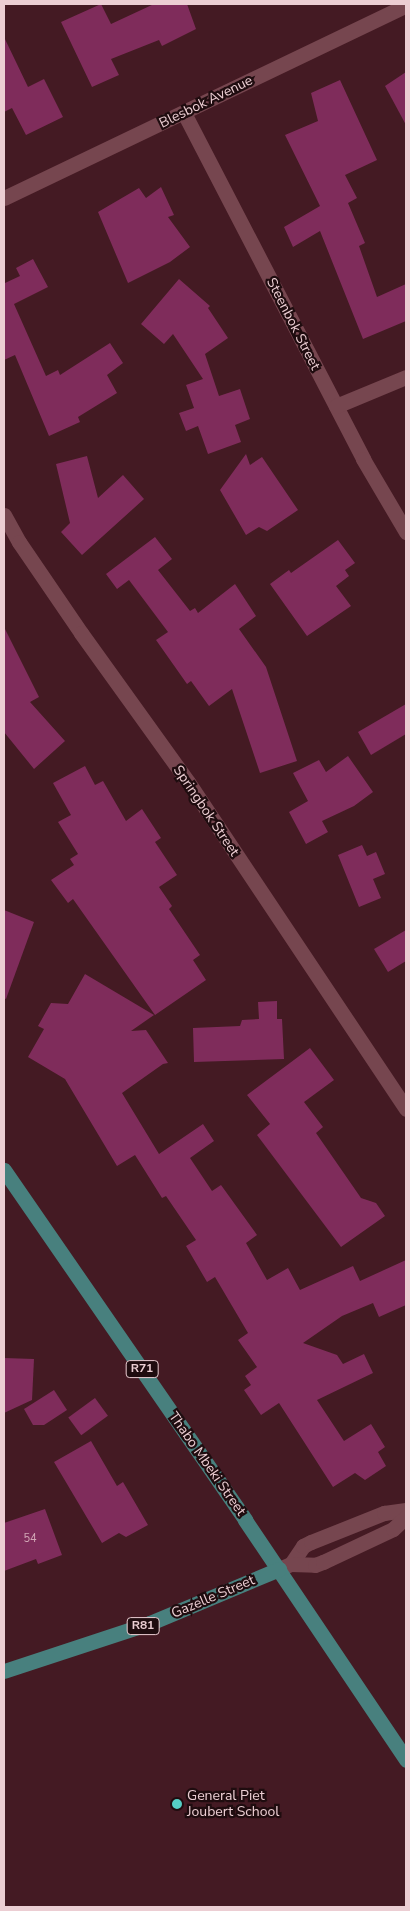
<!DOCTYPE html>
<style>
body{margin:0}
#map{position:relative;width:410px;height:1911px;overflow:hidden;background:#441a23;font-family:"Nunito Sans",sans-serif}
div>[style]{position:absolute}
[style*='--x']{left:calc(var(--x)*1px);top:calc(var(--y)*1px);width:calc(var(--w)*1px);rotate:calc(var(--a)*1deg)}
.building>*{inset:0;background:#7f2c5b;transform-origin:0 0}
.street>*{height:15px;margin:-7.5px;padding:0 7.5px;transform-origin:7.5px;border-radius:7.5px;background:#76464f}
.primary>*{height:15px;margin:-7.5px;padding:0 7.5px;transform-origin:7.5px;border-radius:7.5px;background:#48807e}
.dots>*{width:14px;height:14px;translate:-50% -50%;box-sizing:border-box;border:2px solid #1f0c0f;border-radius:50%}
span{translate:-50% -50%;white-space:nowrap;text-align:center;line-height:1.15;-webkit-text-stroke:4.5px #1f0c0f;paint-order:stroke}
.number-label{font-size:11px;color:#d1a6b5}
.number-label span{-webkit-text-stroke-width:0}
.shield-label span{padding:1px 4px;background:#1f0c0f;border:1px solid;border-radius:4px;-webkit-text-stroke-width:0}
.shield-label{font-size:12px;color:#ecced3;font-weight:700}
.street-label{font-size:14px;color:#ecced3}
.poi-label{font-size:14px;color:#ecced3}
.left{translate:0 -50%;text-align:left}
.frame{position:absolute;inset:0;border:5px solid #ecced3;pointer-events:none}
</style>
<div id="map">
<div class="building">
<i style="clip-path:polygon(101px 4px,111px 24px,154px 4px,187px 4px,196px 29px,162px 46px,159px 40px,111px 59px,119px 75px,92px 87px,61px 22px)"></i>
<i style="clip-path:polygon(4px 37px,28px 87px,44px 79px,63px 117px,26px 135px,12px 108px,4px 112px)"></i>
<i style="clip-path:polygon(406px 72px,406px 125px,385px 86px)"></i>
<i style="clip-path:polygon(340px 80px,377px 160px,345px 175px,357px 198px,348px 203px,365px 243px,359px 246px,377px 297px,406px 284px,406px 321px,363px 339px,320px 231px,293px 247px,284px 227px,320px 206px,285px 135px,318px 121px,311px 93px)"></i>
<i style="clip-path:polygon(161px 187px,174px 215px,168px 217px,190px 247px,170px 262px,128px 283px,98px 212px,139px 188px,146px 198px)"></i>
<i style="clip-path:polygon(33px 259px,48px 287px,14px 304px,46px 376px,58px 370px,60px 375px,110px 343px,123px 363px,107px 375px,117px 393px,78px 417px,80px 422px,49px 436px,15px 355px,4px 360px,4px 279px,5px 283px,20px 276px,16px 268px)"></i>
<i style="clip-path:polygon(179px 279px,210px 306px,208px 308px,228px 338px,205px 354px,219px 396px,240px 389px,250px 419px,235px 425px,241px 442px,208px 454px,198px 426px,186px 431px,179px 413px,194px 408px,186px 385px,203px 379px,173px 334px,164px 344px,141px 324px)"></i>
<i style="clip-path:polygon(246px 454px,250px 465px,262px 457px,298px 510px,267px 531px,259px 527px,246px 535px,220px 490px)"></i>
<i style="clip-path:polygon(87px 456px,98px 498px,123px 475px,144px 499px,82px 555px,61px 532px,70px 523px,56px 464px)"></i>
<i style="clip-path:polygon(155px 537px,172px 559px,158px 570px,190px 611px,195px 608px,198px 613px,235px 584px,256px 616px,239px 629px,266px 667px,297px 761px,260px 773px,232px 689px,209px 706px,191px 681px,187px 684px,156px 640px,168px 632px,129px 580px,117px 589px,106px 574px)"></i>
<i style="clip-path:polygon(338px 540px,355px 563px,345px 570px,349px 576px,336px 586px,351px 606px,307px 636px,270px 584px,289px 570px,291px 573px)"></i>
<i style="clip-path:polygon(4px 627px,39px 697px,30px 702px,65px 741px,34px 769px,4px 732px)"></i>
<i style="clip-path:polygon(406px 704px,406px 734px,371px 755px,358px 732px)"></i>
<i style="clip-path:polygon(348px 756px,373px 792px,354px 806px,322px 821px,328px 832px,306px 844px,289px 812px,308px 801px,293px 773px,319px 760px,326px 772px)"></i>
<i style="clip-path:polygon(85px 766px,95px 785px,103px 781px,126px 821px,142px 809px,161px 838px,155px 842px,177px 875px,159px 887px,172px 906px,169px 909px,200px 955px,193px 960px,206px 980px,155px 1015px,73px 899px,68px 903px,51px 880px,74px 865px,70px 859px,78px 854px,58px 822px,71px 815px,53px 783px)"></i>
<i style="clip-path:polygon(362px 845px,367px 856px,376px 852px,385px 874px,373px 879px,381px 898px,359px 907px,338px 855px)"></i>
<i style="clip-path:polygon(4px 910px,34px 922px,6px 999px,4px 998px)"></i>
<i style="clip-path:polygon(406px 930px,406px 961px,388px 972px,374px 949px)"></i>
<i style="clip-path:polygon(85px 974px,154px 1015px,131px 1031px,146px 1030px,168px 1063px,163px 1064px,122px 1093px,159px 1154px,203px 1124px,214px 1141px,190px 1158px,212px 1191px,221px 1185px,257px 1235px,246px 1243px,267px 1280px,288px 1268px,300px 1290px,353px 1266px,360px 1281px,406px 1260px,406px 1305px,379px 1317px,373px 1303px,342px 1316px,303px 1343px,337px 1355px,343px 1364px,364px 1354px,373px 1373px,317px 1400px,344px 1441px,371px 1424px,385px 1447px,378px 1452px,386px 1466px,365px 1480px,355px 1473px,333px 1487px,279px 1403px,261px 1415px,244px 1390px,251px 1385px,245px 1376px,257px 1367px,238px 1340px,248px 1333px,215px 1277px,207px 1282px,186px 1246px,196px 1240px,166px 1196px,162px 1198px,135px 1155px,117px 1166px,65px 1079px,28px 1057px,44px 1029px,38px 1026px,51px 1003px,68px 1004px)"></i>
<i style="clip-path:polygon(277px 1001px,277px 1019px,282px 1019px,284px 1059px,194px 1062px,193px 1028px,240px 1026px,242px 1020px,259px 1019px,258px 1002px)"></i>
<i style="clip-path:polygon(310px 1048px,334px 1080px,304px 1102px,323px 1127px,316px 1133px,361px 1198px,376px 1203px,385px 1216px,341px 1247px,257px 1135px,270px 1124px,247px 1095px)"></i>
<i style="clip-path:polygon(4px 1358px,34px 1359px,32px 1400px,4px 1413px)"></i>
<i style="clip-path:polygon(54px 1390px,67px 1410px,44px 1425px,33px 1425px,24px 1409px)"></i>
<i style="left:95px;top:1398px;width:22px;height:33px;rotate:54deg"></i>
<i style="clip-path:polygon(91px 1441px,117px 1486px,123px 1482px,148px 1525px,126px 1537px,119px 1533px,102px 1543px,54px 1462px)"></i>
<i style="clip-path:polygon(45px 1509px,62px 1555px,38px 1564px,36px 1559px,4px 1571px,4px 1523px)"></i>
</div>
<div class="street">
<i style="--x:184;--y:113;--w:390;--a:62.6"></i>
<i style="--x:363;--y:459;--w:85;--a:59.5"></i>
<i style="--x:4;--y:198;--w:446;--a:-25.6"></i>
<i style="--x:336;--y:406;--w:76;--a:-22.5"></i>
<i style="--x:4;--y:515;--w:31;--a:61"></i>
<i style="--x:19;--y:542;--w:110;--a:55.7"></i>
<i style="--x:81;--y:633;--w:183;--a:54.3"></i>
<i style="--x:188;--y:782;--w:393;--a:56.3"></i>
<i style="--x:291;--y:1564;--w:22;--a:-56"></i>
<i style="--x:303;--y:1546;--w:9;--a:-27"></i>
<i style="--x:311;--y:1542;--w:79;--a:-21.7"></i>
<i style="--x:384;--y:1513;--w:22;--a:-8"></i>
<i style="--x:279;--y:1569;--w:13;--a:-23"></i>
<i style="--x:291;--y:1564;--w:24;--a:2"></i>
<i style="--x:315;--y:1565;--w:9;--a:-21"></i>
<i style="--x:323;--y:1562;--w:77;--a:-25.2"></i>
<i style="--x:393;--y:1529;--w:18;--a:-43"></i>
</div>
<div class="primary">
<i style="--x:4;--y:1170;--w:425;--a:55.4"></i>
<i style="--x:245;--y:1520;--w:289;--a:56.1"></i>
<i style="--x:4;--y:1671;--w:154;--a:-18.2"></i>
<i style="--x:150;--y:1623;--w:140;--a:-22.7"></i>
</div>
<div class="dots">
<i style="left:177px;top:1804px;background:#55cec4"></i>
</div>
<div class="number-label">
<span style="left:30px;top:1539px">54</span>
</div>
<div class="shield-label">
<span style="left:142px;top:1369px">R71</span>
<span style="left:143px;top:1626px">R81</span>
</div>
<div class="street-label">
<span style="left:206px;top:102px;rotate:-26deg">Blesbok Avenue</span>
<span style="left:293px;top:324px;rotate:63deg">Steenbok Street</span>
<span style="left:206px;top:811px;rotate:56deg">Springbok Street</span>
<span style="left:207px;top:1464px;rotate:55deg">Thabo Mbeki Street</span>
<span style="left:213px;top:1597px;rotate:-23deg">Gazelle Street</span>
</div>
<div class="poi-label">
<span class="left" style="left:187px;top:1804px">General Piet<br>Joubert School</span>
</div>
<div class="frame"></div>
</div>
